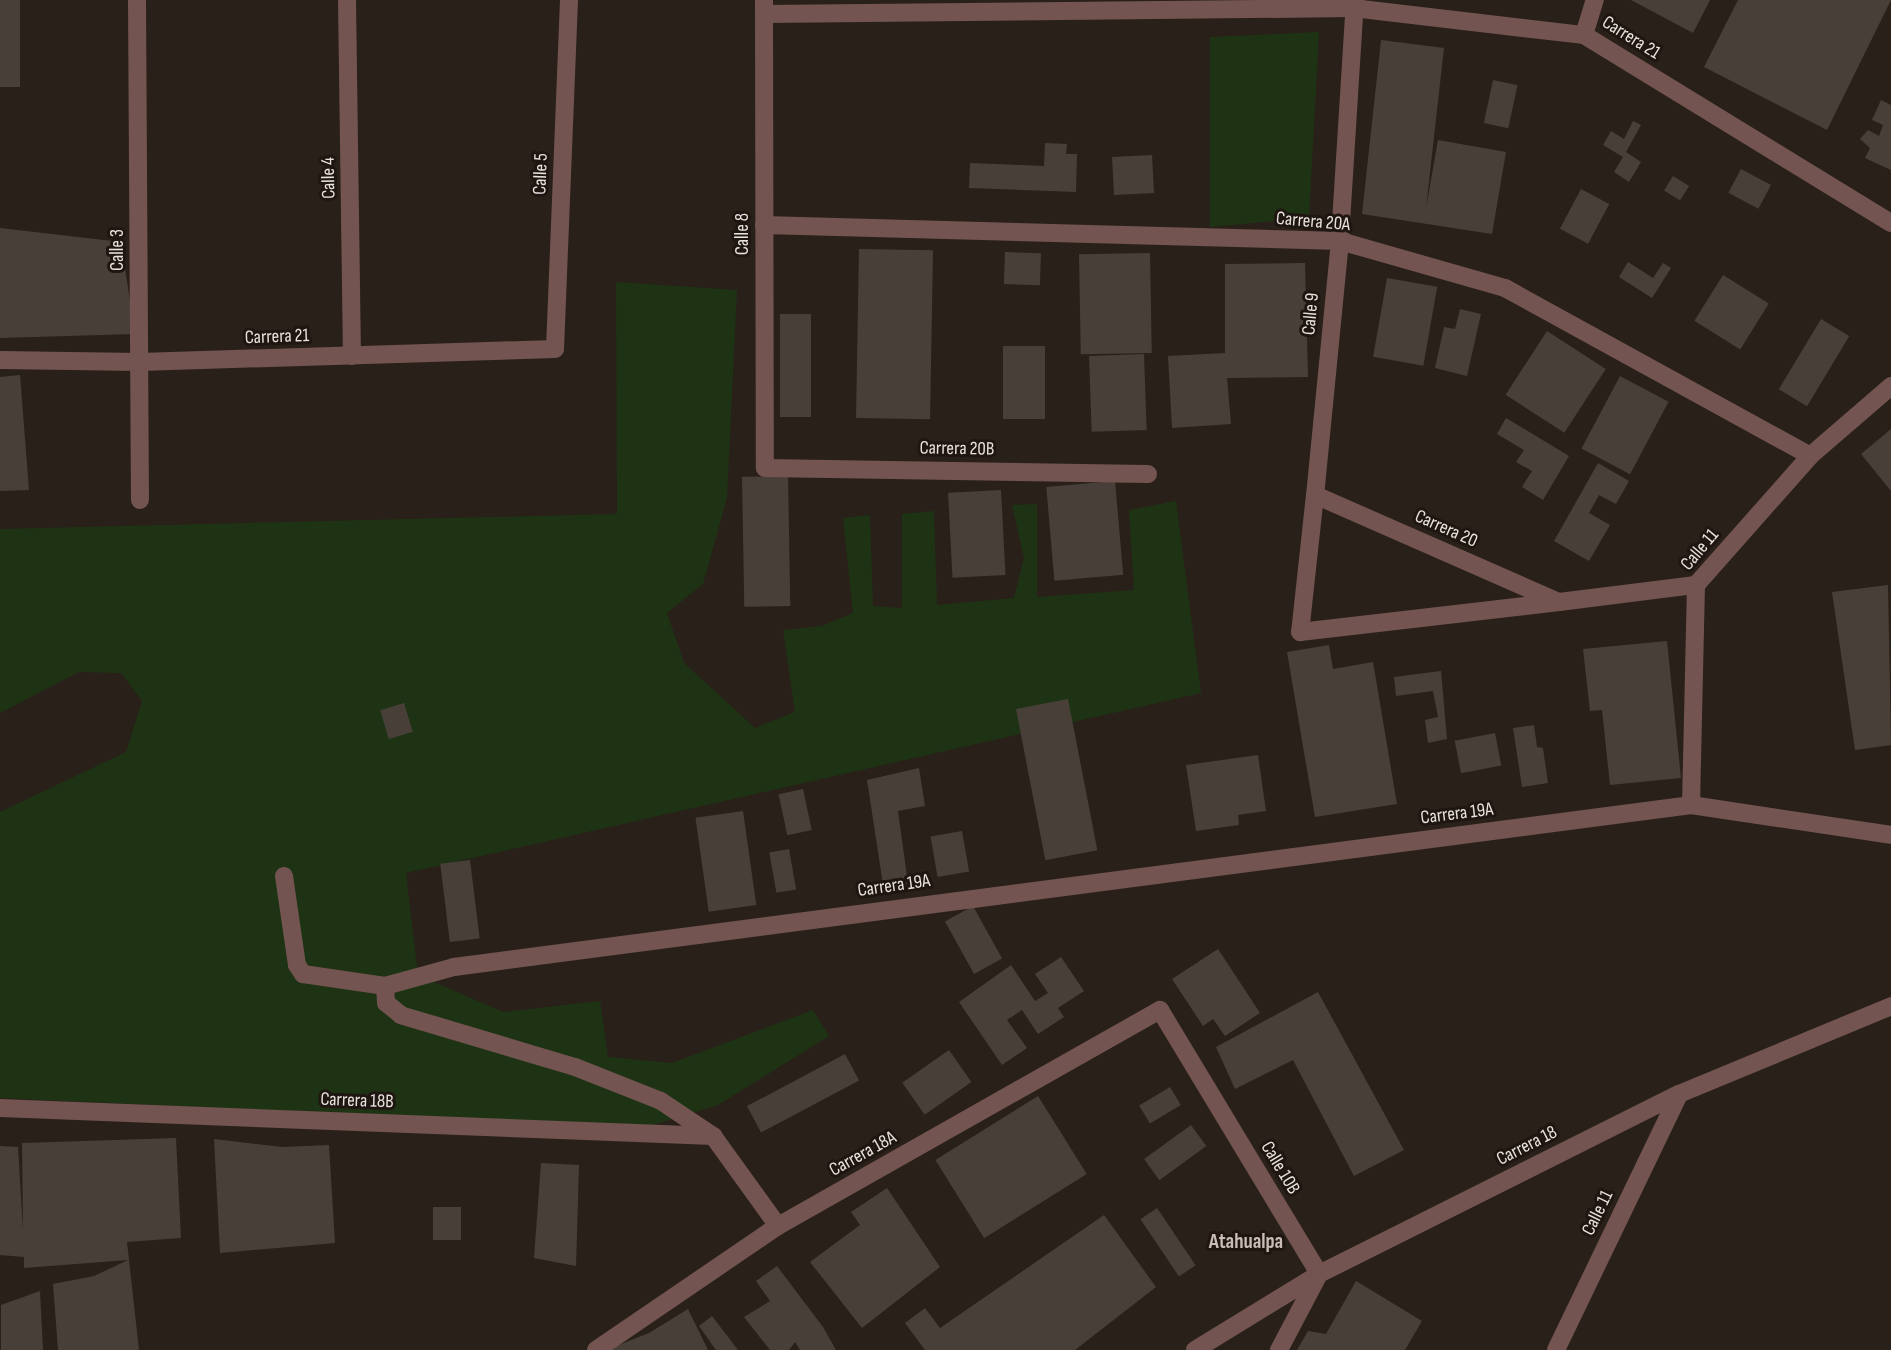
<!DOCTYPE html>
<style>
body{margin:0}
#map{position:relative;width:1891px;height:1350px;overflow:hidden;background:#29201a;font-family:"Sofia Sans Condensed",sans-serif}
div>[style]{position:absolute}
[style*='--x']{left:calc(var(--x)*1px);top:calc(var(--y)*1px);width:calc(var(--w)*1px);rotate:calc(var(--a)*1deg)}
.green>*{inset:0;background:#1e3313}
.building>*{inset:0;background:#493f39;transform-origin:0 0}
.pedestrian>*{height:18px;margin:-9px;padding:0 9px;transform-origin:9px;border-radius:9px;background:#735450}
.minor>*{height:18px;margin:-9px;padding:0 9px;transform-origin:9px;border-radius:9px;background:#735450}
span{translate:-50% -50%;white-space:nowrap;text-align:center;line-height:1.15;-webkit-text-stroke:6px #1f1611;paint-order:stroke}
.street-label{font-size:19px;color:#e8e2de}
.neighbourhood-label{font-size:21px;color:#cabdb6;font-weight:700}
</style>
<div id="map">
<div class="green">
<i style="clip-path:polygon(1319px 32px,1309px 218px,1210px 227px,1210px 37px)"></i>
<i style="clip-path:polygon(616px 282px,737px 290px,727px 498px,703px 584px,667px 613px,684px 663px,755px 728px,795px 712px,783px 630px,822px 626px,853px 613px,843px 518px,870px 515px,873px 606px,902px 608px,902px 514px,934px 511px,937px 605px,1014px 598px,1024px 558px,1012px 505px,1037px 504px,1037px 597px,1134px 590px,1129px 510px,1176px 501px,1201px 693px,406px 873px,418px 975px,503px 1012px,600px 1001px,608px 1057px,672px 1063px,813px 1010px,829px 1036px,718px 1105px,646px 1127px,0 1098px,0 812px,126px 752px,142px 701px,121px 673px,79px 672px,0 713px,0 529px,617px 514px)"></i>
</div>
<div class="building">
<i style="left:0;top:0;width:20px;height:87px"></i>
<i style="clip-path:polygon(1631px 0,1710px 0,1693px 33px)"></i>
<i style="clip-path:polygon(1738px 0,1891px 0,1827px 130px,1704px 67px)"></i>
<i style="clip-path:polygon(1381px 40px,1444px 48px,1426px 208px,1438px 140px,1506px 152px,1492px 234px,1362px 214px)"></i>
<i style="left:1493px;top:80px;width:25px;height:44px;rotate:12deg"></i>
<i style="clip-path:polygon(1881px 100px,1891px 105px,1891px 170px,1865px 158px,1870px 148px,1860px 139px,1868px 130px,1879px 136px,1883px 125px,1872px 120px)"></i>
<i style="clip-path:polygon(1633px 121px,1641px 125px,1626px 152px,1641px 162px,1629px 182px,1614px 172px,1623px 157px,1603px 145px,1611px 131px,1624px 139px)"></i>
<i style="clip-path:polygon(1045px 143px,1067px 144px,1066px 154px,1077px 154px,1076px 192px,969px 188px,970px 163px,1044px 166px)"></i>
<i style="left:1152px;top:155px;width:38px;height:40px;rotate:87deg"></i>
<i style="left:1741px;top:169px;width:34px;height:27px;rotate:28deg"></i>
<i style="left:1673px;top:176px;width:19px;height:17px;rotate:32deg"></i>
<i style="left:1581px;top:189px;width:32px;height:45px;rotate:28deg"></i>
<i style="clip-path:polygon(0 228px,121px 242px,135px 334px,0 338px)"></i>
<i style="left:859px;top:249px;width:74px;height:169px;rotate:1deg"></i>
<i style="left:1005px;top:252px;width:36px;height:32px;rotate:2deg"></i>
<i style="left:1150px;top:253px;width:100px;height:71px;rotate:89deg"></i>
<i style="clip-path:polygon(1628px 262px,1653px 278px,1663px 263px,1671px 268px,1652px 298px,1619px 277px)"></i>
<i style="clip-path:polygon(1305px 263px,1308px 377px,1227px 378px,1231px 424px,1172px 428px,1168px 356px,1225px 353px,1225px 264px)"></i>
<i style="left:1723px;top:275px;width:54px;height:54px;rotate:32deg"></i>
<i style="left:1387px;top:278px;width:51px;height:80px;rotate:10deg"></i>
<i style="clip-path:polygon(1460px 309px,1481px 314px,1467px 376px,1435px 368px,1444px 327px,1455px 329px)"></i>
<i style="left:780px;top:314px;width:31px;height:103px"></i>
<i style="left:1821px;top:319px;width:33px;height:82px;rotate:31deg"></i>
<i style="left:1547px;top:331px;width:70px;height:76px;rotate:33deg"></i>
<i style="left:1003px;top:346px;width:42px;height:73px"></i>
<i style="left:1144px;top:354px;width:76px;height:55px;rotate:88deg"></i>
<i style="clip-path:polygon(20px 375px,29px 490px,0 491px,0 377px)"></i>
<i style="left:1620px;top:376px;width:55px;height:82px;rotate:28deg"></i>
<i style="clip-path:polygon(1506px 418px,1569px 456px,1543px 500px,1522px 487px,1532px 471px,1516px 462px,1524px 450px,1497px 434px)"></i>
<i style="clip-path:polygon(1891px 429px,1891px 491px,1861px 454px)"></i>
<i style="clip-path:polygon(1598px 463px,1629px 481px,1616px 504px,1599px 495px,1589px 513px,1610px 525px,1589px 561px,1554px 541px)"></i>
<i style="left:788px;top:476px;width:130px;height:46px;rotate:89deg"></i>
<i style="left:1115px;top:481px;width:94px;height:69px;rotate:85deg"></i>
<i style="left:1001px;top:490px;width:85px;height:53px;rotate:87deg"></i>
<i style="clip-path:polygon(1888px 585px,1891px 745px,1855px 750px,1832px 592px)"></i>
<i style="clip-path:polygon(1667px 641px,1681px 778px,1610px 785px,1602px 710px,1590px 711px,1583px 649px)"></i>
<i style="clip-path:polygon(1329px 645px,1333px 669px,1373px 662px,1397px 804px,1315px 817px,1287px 652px)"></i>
<i style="clip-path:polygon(1441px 671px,1447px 739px,1428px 743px,1425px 720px,1438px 717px,1433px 691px,1396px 696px,1394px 677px)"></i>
<i style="left:1068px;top:699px;width:154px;height:53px;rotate:79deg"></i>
<i style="left:404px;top:703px;width:30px;height:25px;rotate:73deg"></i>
<i style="clip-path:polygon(1534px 725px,1537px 747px,1543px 748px,1548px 783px,1522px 787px,1513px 728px)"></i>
<i style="left:1495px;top:733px;width:33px;height:41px;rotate:79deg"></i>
<i style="clip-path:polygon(1258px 755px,1266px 811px,1238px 815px,1239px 825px,1196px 831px,1186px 765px)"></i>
<i style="clip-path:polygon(919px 768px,925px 806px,898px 811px,908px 884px,884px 891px,867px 780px)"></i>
<i style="left:803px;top:789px;width:42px;height:25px;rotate:78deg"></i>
<i style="left:743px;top:811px;width:95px;height:48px;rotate:82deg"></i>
<i style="left:962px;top:831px;width:41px;height:32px;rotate:80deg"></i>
<i style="left:789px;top:849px;width:41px;height:20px;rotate:80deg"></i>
<i style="left:470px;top:860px;width:79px;height:30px;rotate:83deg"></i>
<i style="left:973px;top:906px;width:60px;height:32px;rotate:61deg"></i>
<i style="clip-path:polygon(1218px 949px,1260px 1013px,1225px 1036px,1213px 1019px,1203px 1026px,1172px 979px)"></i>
<i style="clip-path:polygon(1061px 957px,1084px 991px,1058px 1008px,1064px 1017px,1038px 1034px,1022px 1010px,1007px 1020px,1027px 1048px,1002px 1065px,959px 1002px,1011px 965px,1035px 1001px,1048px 993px,1035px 974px)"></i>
<i style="clip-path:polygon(1318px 992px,1404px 1150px,1354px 1176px,1293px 1060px,1235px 1089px,1216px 1047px)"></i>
<i style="left:949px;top:1050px;width:39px;height:57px;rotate:55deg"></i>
<i style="left:845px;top:1054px;width:30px;height:111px;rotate:62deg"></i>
<i style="left:1170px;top:1087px;width:21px;height:36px;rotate:59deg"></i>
<i style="left:1038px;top:1096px;width:92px;height:121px;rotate:58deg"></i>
<i style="left:1191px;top:1125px;width:26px;height:58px;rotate:54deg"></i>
<i style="clip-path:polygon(176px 1138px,181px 1238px,127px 1242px,139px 1350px,58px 1350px,53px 1284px,94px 1276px,128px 1260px,24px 1268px,24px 1257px,0 1255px,0 1146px,18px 1147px,23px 1231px,22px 1143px)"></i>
<i style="clip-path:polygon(214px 1139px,282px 1147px,329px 1145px,335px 1243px,220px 1253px)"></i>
<i style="clip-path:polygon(541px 1163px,579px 1165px,576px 1266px,534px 1258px)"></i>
<i style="clip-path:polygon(887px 1188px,940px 1267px,862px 1328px,810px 1262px,860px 1225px,851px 1212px)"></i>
<i style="left:433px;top:1207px;width:28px;height:33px"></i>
<i style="left:1157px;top:1208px;width:69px;height:20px;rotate:56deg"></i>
<i style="clip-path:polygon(1104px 1215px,1156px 1287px,1075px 1350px,925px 1350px,905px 1323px,925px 1308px,940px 1328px)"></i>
<i style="clip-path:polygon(777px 1266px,823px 1327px,836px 1350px,800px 1350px,795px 1342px,789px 1350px,770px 1350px,744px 1317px,770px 1301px,756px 1281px)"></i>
<i style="clip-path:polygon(1356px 1281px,1422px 1321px,1405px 1350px,1297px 1350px,1308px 1331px,1326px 1334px)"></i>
<i style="clip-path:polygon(40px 1291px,43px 1350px,1px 1350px,1px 1305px)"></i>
<i style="clip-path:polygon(688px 1309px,708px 1350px,606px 1350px,649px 1333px)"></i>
<i style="clip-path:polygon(712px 1316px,738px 1350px,716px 1350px,699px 1326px)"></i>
</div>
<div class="pedestrian">
<i style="--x:1315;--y:495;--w:138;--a:96.2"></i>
<i style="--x:1300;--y:632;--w:261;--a:-6.6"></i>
</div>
<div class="minor">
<i style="--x:137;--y:0;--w:500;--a:89.66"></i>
<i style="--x:347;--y:0;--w:356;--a:89.2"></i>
<i style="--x:764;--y:0;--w:468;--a:89.9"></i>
<i style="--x:765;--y:468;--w:383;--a:0.9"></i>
<i style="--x:1355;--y:0;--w:241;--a:93.6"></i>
<i style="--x:1340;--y:241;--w:255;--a:95.6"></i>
<i style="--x:1315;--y:495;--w:266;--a:23.7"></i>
<i style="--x:1559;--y:602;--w:138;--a:-7.1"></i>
<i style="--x:764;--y:14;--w:589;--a:-0.58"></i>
<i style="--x:1353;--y:8;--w:233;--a:6.7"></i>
<i style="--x:1584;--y:35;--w:360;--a:31.5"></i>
<i style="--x:1584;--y:35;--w:37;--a:-73"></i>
<i style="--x:764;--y:225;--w:576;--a:1.59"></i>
<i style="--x:1340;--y:241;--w:172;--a:15.9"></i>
<i style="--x:1505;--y:288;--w:348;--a:28.8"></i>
<i style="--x:0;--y:360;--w:140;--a:0.8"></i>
<i style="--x:140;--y:362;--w:415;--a:-1.8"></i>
<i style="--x:555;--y:349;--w:349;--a:-87.7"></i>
<i style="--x:1691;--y:805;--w:220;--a:-88.7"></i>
<i style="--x:1696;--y:585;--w:172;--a:-48.5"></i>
<i style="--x:1810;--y:456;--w:107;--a:-40.8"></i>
<i style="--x:284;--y:876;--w:90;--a:81.7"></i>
<i style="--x:297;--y:965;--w:11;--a:56"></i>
<i style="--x:303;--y:974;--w:83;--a:8.3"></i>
<i style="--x:0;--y:1108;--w:714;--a:2.25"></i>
<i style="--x:778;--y:1226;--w:111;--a:-125.8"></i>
<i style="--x:713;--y:1136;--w:63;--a:-146.1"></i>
<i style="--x:661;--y:1101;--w:92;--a:-158.4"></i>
<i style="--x:575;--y:1067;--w:182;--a:-163.4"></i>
<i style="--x:401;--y:1015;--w:19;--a:-141"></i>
<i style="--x:386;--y:1003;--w:17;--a:-93"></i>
<i style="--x:385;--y:986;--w:72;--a:-15.4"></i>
<i style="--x:454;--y:967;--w:1248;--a:-7.46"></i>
<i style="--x:1691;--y:805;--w:202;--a:8.5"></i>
<i style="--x:596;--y:1350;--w:220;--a:-34.3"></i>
<i style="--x:778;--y:1226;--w:439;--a:-29.5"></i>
<i style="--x:1160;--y:1010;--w:308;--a:58.9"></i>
<i style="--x:1319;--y:1274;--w:86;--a:117.8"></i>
<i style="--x:1195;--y:1350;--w:145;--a:-31.5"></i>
<i style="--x:1319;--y:1274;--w:402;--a:-26.6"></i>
<i style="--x:1679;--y:1094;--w:230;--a:-22.5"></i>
<i style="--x:1556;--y:1350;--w:284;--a:-64.3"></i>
</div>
<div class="street-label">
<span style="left:1631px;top:38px;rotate:32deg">Carrera 21</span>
<span style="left:541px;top:174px;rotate:-88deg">Calle 5</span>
<span style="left:329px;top:178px;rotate:-91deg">Calle 4</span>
<span style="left:1313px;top:222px;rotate:5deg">Carrera 20A</span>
<span style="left:743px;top:234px;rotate:-90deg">Calle 8</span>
<span style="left:118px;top:250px;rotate:-90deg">Calle 3</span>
<span style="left:1311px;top:314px;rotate:-85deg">Calle 9</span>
<span style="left:277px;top:337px;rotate:-2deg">Carrera 21</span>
<span style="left:957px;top:449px;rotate:1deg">Carrera 20B</span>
<span style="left:1446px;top:529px;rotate:24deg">Carrera 20</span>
<span style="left:1700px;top:550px;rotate:-50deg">Calle 11</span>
<span style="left:1457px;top:814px;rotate:-7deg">Carrera 19A</span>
<span style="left:894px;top:886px;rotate:-8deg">Carrera 19A</span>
<span style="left:357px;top:1101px;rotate:2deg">Carrera 18B</span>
<span style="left:1527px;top:1146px;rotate:-27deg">Carrera 18</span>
<span style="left:863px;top:1154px;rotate:-29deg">Carrera 18A</span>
<span style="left:1280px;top:1168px;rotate:59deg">Calle 10B</span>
<span style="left:1598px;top:1213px;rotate:-64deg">Calle 11</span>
</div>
<div class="neighbourhood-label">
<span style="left:1246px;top:1242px">Atahualpa</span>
</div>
</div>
